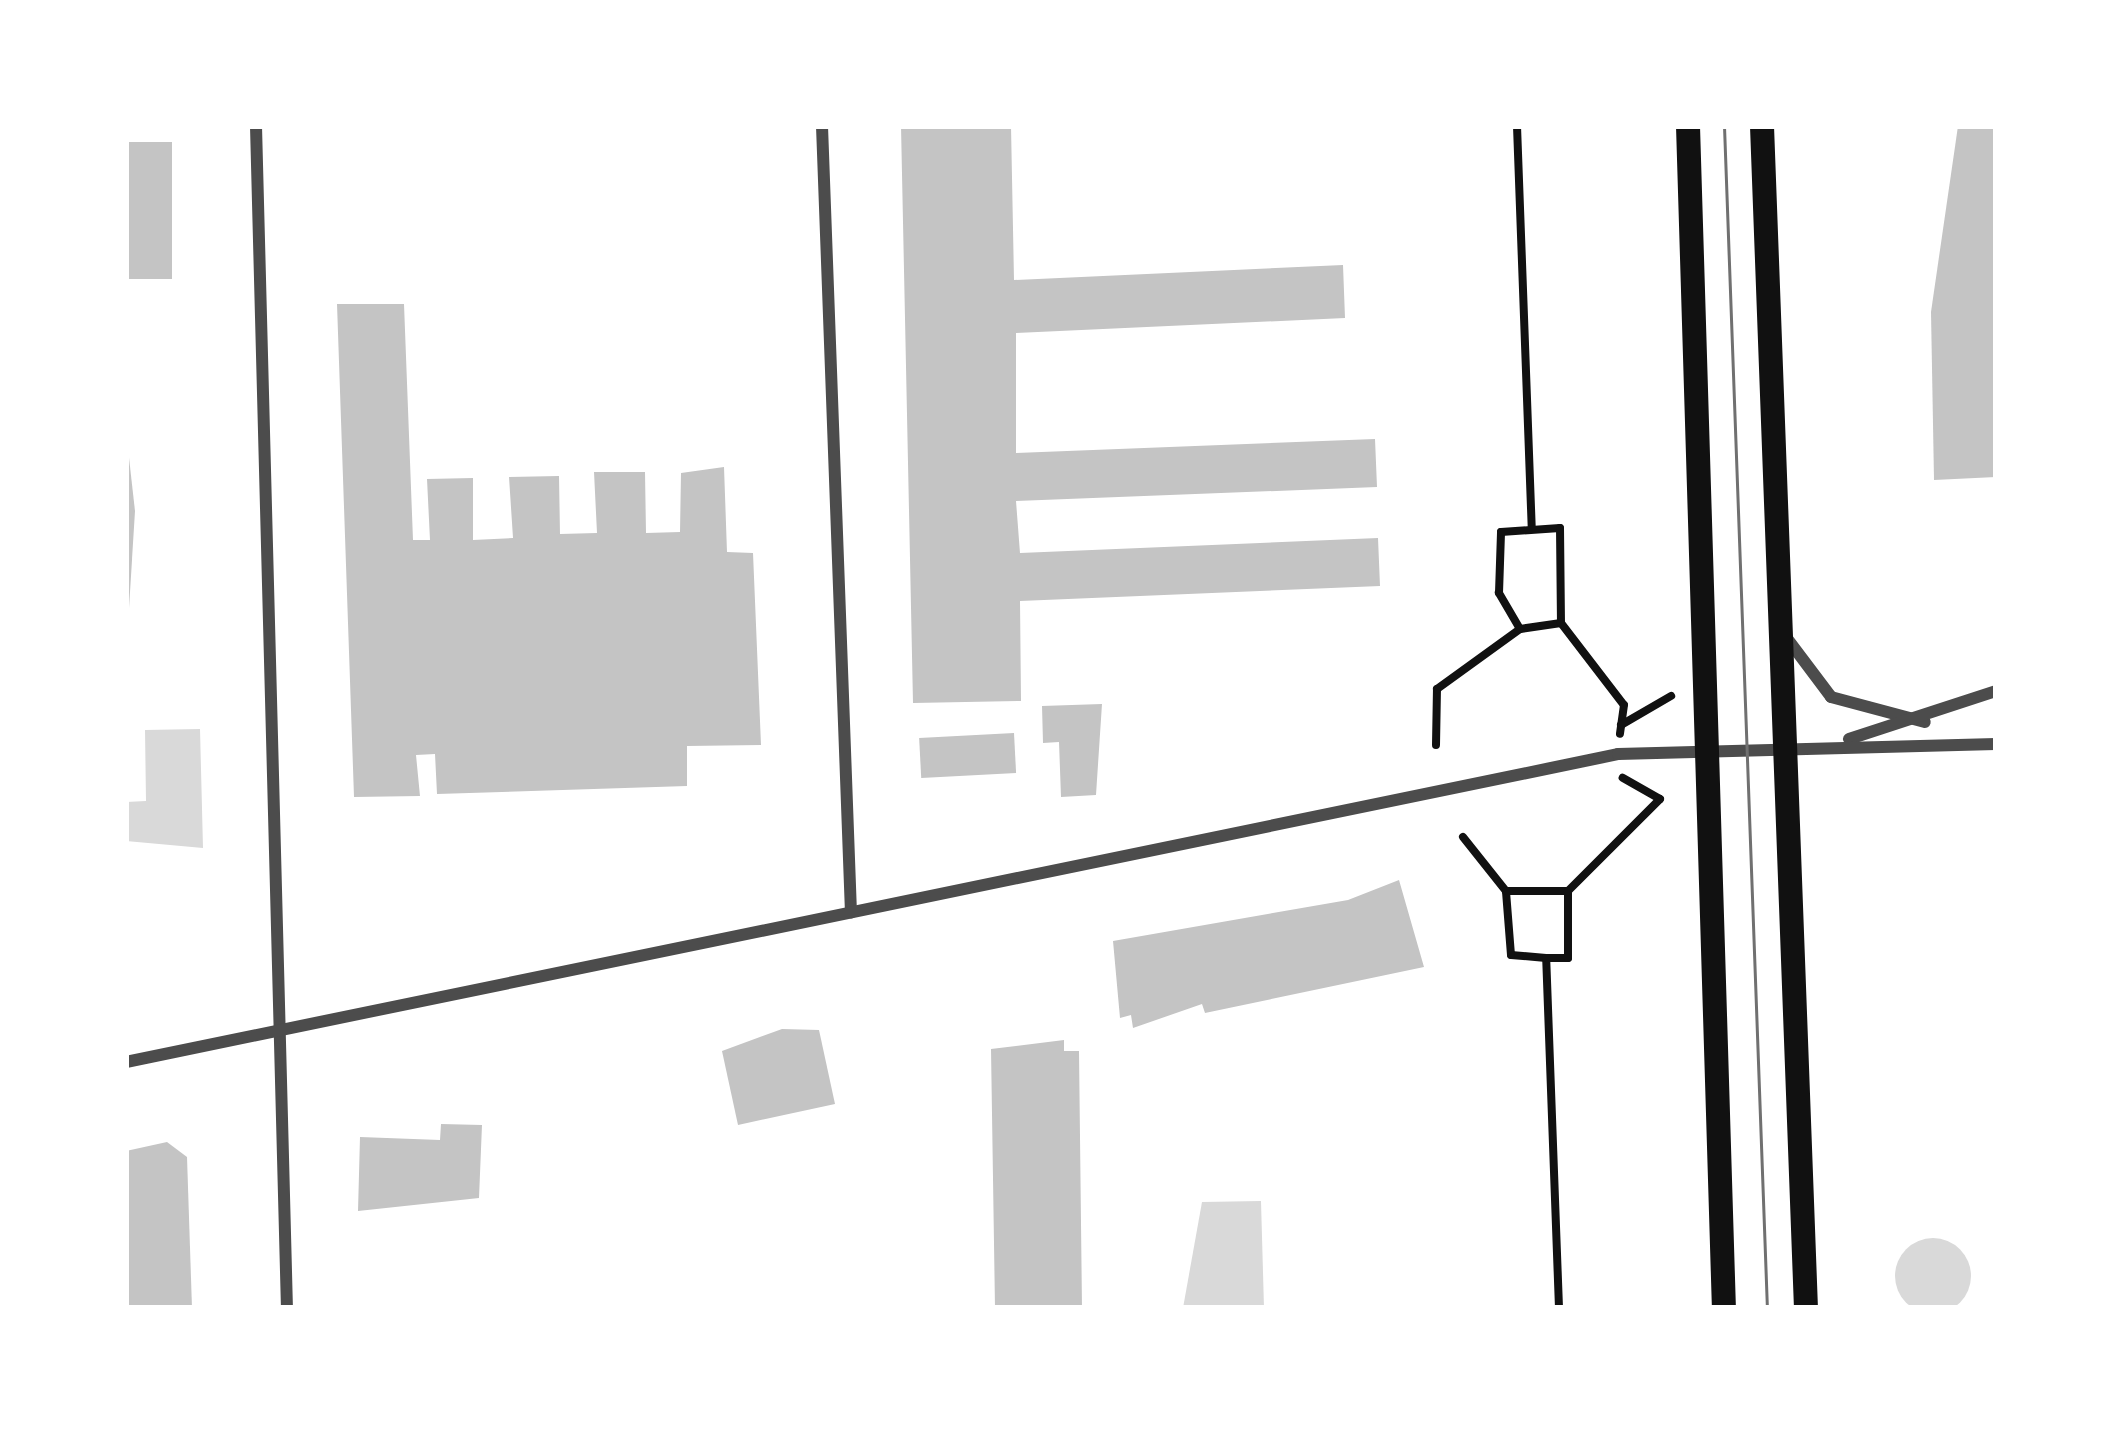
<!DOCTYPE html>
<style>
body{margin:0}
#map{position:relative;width:2122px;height:1434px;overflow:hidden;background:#fff;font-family:"Times New Roman",serif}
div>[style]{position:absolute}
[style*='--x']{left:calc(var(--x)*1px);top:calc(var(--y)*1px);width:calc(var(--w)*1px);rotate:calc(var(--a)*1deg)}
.water>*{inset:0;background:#d9d9d9}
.round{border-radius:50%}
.building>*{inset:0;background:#c4c4c4;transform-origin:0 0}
.path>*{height:8px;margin:-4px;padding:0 4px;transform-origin:4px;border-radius:4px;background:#111}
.minor>*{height:12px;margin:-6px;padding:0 6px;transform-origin:6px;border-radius:6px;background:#4c4c4c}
.secondary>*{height:24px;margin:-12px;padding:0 12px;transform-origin:12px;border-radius:12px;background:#111}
.tram>*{height:3px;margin:-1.5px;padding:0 1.5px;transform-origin:1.5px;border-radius:1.5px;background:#707070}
span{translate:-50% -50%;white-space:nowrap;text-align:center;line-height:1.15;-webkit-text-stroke:12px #fff;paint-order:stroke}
.frame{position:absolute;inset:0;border:129px solid #fff;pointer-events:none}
</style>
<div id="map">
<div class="water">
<i style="clip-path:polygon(200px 729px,203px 848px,126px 841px,126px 802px,146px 801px,145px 730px)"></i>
<i style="clip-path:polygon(1261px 1201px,1264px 1308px,1183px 1308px,1202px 1202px)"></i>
<i class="round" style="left:1895px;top:1238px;width:76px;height:76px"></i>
</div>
<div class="building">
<i style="clip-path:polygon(901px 126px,1011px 126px,1014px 280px,1343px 265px,1345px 318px,1016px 333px,1016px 453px,1375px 439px,1377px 487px,1016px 501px,1020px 553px,1378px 538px,1380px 586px,1020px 601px,1021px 701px,913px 703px)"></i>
<i style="clip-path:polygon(1958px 126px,1996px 126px,1996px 477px,1934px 480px,1931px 312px)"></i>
<i style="left:172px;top:142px;width:137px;height:46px;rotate:90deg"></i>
<i style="clip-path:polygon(337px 304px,404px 304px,413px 540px,430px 540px,427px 479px,473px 478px,473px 540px,513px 538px,509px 477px,559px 476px,560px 534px,597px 533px,594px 472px,645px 472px,646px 533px,680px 532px,681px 473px,724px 467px,727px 552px,753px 553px,761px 745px,687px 746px,687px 786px,437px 794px,435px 754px,416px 755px,420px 796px,354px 797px)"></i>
<i style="clip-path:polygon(126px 431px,135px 511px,129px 608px,126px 608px)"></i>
<i style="clip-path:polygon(1102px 704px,1096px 795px,1061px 797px,1059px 742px,1043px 743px,1042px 706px)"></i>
<i style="left:1014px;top:733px;width:40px;height:95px;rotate:87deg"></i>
<i style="clip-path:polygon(1399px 880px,1424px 967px,1205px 1013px,1202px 1004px,1133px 1028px,1131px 1015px,1120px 1018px,1113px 941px,1348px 900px)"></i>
<i style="clip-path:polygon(782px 1029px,819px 1030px,835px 1104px,738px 1125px,722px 1051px)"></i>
<i style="clip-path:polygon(1064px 1040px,1064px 1051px,1079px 1051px,1082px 1308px,995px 1308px,991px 1049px)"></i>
<i style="clip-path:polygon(441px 1124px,482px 1125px,479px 1198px,358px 1211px,360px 1137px,440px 1140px)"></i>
<i style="clip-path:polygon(167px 1142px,187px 1157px,192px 1308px,126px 1308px,126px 1151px)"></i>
</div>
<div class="path">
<i style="--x:1517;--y:126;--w:403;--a:87.9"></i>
<i style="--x:1561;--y:623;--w:41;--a:171.7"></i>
<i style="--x:1520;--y:629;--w:42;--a:-120.3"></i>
<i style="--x:1499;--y:593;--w:61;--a:-88.1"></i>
<i style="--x:1501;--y:532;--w:59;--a:-3.9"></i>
<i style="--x:1560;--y:528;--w:95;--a:89.4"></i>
<i style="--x:1561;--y:623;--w:103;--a:52.5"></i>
<i style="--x:1624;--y:705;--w:29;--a:98"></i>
<i style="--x:1621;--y:725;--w:58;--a:-30.1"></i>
<i style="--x:1436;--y:745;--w:56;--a:-89"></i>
<i style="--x:1437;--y:689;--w:102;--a:-35.9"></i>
<i style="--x:1463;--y:837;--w:69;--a:51.5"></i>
<i style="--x:1546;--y:958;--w:35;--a:-175"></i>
<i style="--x:1511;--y:955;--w:64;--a:-94.5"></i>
<i style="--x:1506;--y:891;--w:62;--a:0"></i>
<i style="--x:1559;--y:1308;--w:350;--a:-92.1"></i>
<i style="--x:1546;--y:958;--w:22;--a:0"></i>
<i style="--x:1568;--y:958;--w:67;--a:-90"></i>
<i style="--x:1568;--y:891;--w:130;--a:-45"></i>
<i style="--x:1660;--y:799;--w:43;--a:-150.4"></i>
</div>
<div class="minor">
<i style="--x:256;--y:126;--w:1182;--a:88.5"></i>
<i style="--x:822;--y:126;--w:787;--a:87.89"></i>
<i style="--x:1786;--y:637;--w:75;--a:53.1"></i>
<i style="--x:1831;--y:697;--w:97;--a:14.9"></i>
<i style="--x:1849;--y:739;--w:155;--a:-18.1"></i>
<i style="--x:126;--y:1062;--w:1523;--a:-11.66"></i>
<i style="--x:1618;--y:754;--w:378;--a:-1.5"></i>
</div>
<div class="secondary">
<i style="--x:1688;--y:126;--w:1183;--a:88.26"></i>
<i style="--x:1762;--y:126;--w:1183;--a:87.87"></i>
</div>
<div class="tram">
<i style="--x:1724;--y:126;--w:1183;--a:87.92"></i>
</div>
<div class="frame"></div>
</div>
